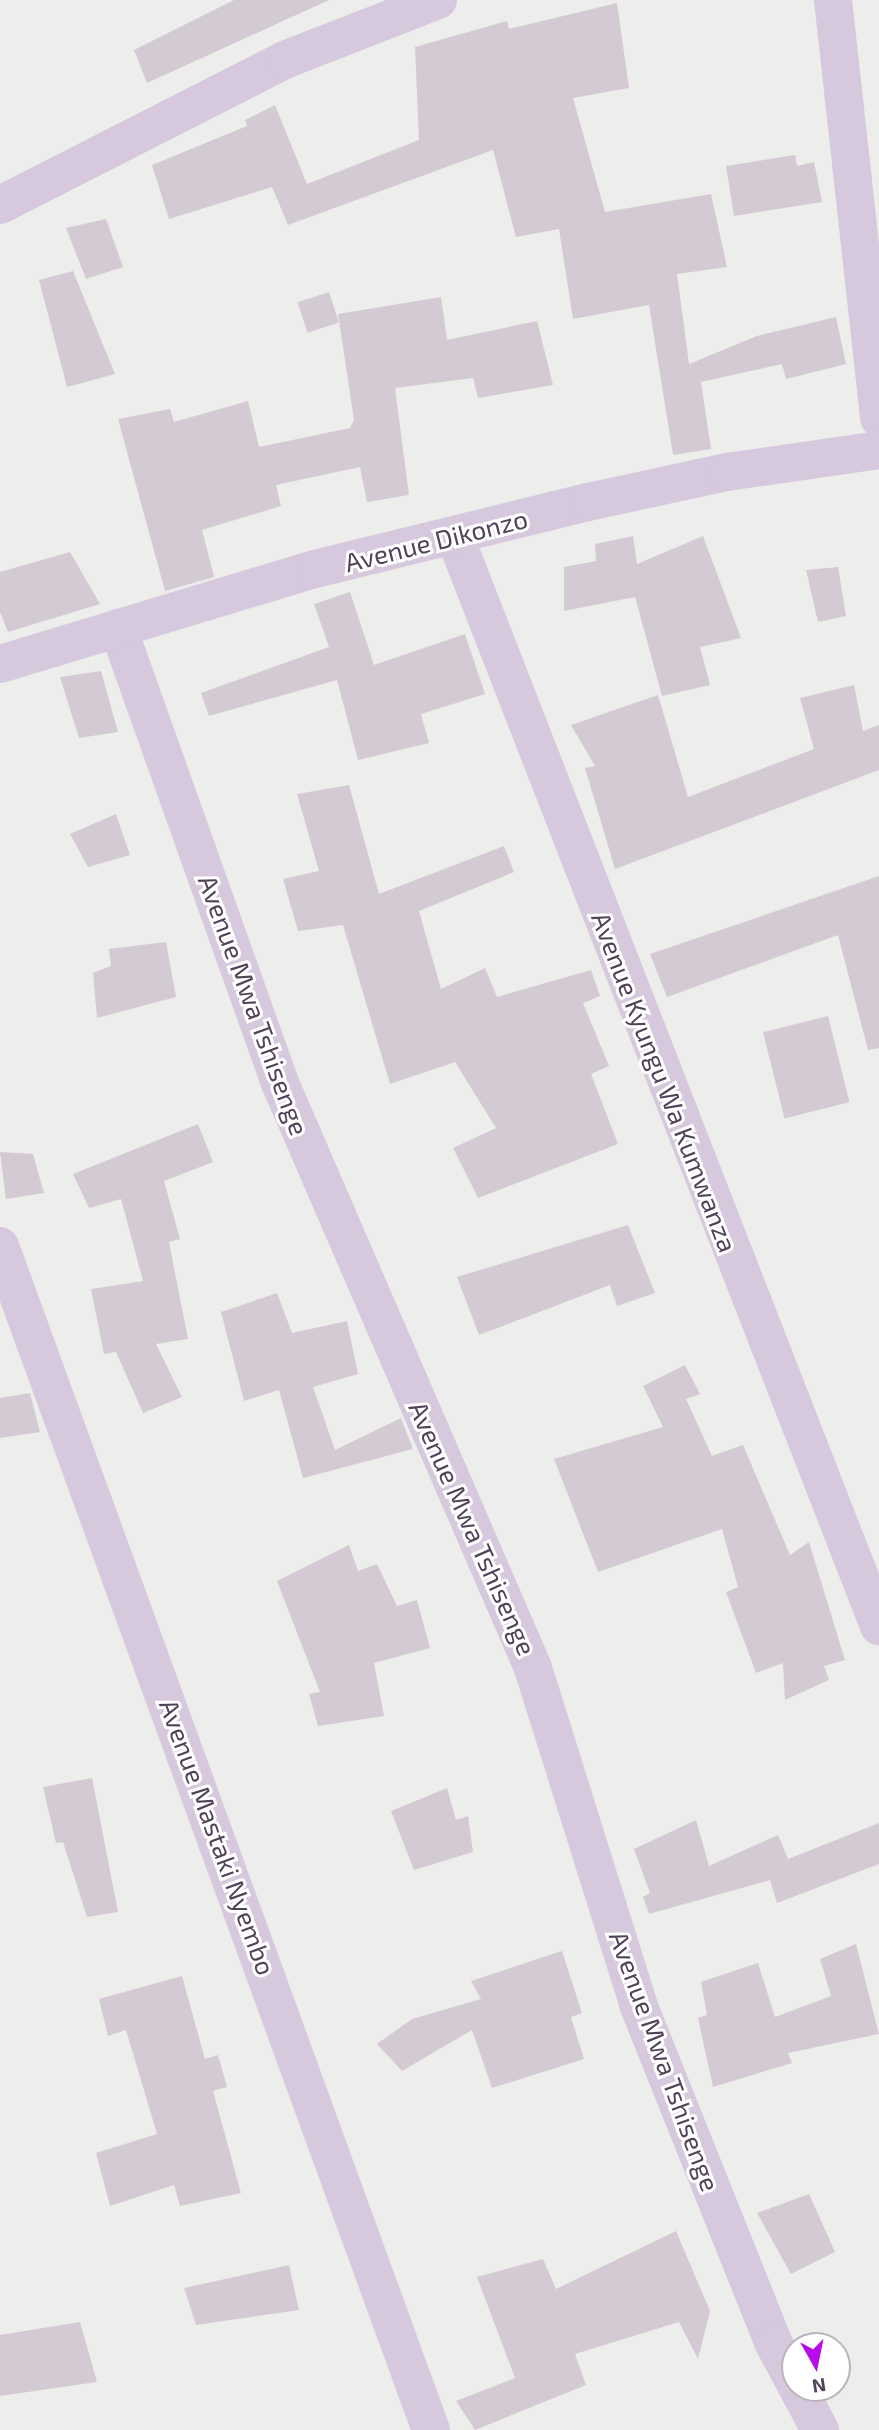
<!DOCTYPE html>
<style>
body{margin:0}
#map{position:relative;width:879px;height:2430px;overflow:hidden;background:#edeeeb;font-family:"Exo 2",sans-serif}
div>[style]{position:absolute}
[style*='--x']{left:calc(var(--x)*1px);top:calc(var(--y)*1px);width:calc(var(--w)*1px);rotate:calc(var(--a)*1deg)}
.building>*{inset:0;background:#d3cad3;transform-origin:0 0}
.street>*{height:38px;margin:-19px;padding:0 19px;transform-origin:19px;border-radius:19px;background:#d6c8dd}
span{translate:-50% -50%;white-space:nowrap;text-align:center;line-height:1.15;-webkit-text-stroke:6px #fff;paint-order:stroke}
.street-label{font-size:26px;color:#524259}
.north{position:absolute;left:781px;top:2332px;width:70px;height:70px;box-sizing:border-box;background:#fff;border:2px solid #bab3bd;border-radius:50%;rotate:171deg;font-size:19px;font-weight:700;line-height:28px;text-align:center;color:#524259}
.north::after{content:'';display:block;margin:auto;width:24px;height:32px;background:#b70ce7;clip-path:polygon(50% 0,100% 100%,50% 72%,0 100%)}
</style>
<div id="map">
<div class="building">
<i style="clip-path:polygon(234px 0,329px 0,147px 83px,134px 50px)"></i>
<i style="clip-path:polygon(617px 3px,629px 88px,573px 98px,605px 212px,711px 194px,727px 267px,677px 274px,689px 364px,757px 336px,836px 317px,846px 364px,786px 379px,782px 364px,701px 382px,711px 449px,673px 455px,649px 305px,573px 319px,559px 229px,516px 237px,493px 150px,288px 225px,272px 187px,169px 219px,152px 165px,247px 126px,245px 120px,275px 105px,307px 184px,419px 140px,415px 47px,507px 21px,509px 29px)"></i>
<i style="clip-path:polygon(795px 155px,797px 166px,814px 162px,822px 202px,734px 216px,726px 166px)"></i>
<i style="clip-path:polygon(106px 219px,123px 267px,86px 279px,66px 228px)"></i>
<i style="clip-path:polygon(73px 271px,115px 374px,67px 387px,39px 280px)"></i>
<i style="left:329px;top:292px;width:32px;height:33px;rotate:72deg"></i>
<i style="clip-path:polygon(441px 297px,447px 340px,537px 321px,553px 385px,478px 398px,473px 378px,395px 388px,409px 495px,367px 502px,360px 467px,276px 485px,281px 506px,202px 530px,214px 577px,165px 591px,118px 419px,170px 409px,174px 422px,248px 401px,259px 447px,350px 428px,354px 420px,338px 314px)"></i>
<i style="clip-path:polygon(633px 536px,637px 564px,703px 536px,741px 638px,700px 647px,710px 685px,662px 696px,635px 597px,564px 611px,564px 567px,596px 561px,595px 544px)"></i>
<i style="clip-path:polygon(70px 552px,100px 604px,8px 632px,0 612px,0 572px)"></i>
<i style="clip-path:polygon(838px 567px,846px 616px,818px 622px,806px 570px)"></i>
<i style="clip-path:polygon(350px 592px,374px 665px,465px 634px,485px 694px,421px 714px,429px 743px,358px 760px,337px 680px,209px 716px,201px 693px,329px 647px,314px 604px)"></i>
<i style="clip-path:polygon(101px 671px,118px 732px,79px 738px,60px 677px)"></i>
<i style="clip-path:polygon(854px 685px,863px 731px,879px 725px,879px 770px,615px 869px,585px 768px,595px 766px,571px 725px,658px 695px,688px 797px,814px 749px,800px 698px)"></i>
<i style="clip-path:polygon(349px 785px,379px 894px,504px 846px,514px 872px,419px 911px,441px 989px,485px 968px,497px 997px,591px 970px,600px 996px,583px 1003px,609px 1066px,591px 1074px,618px 1144px,478px 1198px,453px 1148px,496px 1128px,455px 1062px,390px 1084px,343px 925px,298px 931px,283px 879px,319px 871px,297px 794px)"></i>
<i style="clip-path:polygon(116px 814px,130px 855px,88px 867px,70px 834px)"></i>
<i style="clip-path:polygon(879px 876px,879px 1048px,868px 1050px,838px 935px,667px 997px,650px 954px)"></i>
<i style="clip-path:polygon(166px 942px,176px 997px,97px 1018px,93px 973px,111px 966px,109px 949px)"></i>
<i style="left:828px;top:1016px;width:89px;height:67px;rotate:76deg"></i>
<i style="clip-path:polygon(198px 1124px,213px 1162px,164px 1181px,180px 1239px,169px 1242px,188px 1339px,156px 1344px,182px 1397px,143px 1413px,116px 1352px,104px 1354px,91px 1289px,143px 1281px,121px 1199px,89px 1208px,73px 1174px)"></i>
<i style="clip-path:polygon(0 1152px,33px 1154px,44px 1193px,6px 1199px)"></i>
<i style="clip-path:polygon(628px 1225px,655px 1293px,617px 1306px,610px 1285px,479px 1335px,457px 1277px)"></i>
<i style="clip-path:polygon(277px 1293px,292px 1333px,347px 1321px,358px 1374px,313px 1387px,335px 1450px,401px 1418px,413px 1449px,303px 1478px,279px 1390px,244px 1401px,221px 1312px)"></i>
<i style="clip-path:polygon(685px 1365px,700px 1394px,686px 1399px,712px 1456px,743px 1445px,790px 1555px,809px 1542px,845px 1660px,824px 1666px,829px 1680px,785px 1700px,783px 1663px,756px 1673px,726px 1592px,738px 1587px,722px 1529px,598px 1572px,554px 1459px,663px 1427px,643px 1386px)"></i>
<i style="clip-path:polygon(30px 1393px,40px 1432px,0 1438px,0 1398px)"></i>
<i style="clip-path:polygon(349px 1545px,358px 1571px,377px 1564px,397px 1606px,417px 1600px,430px 1648px,374px 1663px,384px 1716px,318px 1726px,309px 1694px,320px 1692px,277px 1581px)"></i>
<i style="clip-path:polygon(92px 1778px,118px 1912px,87px 1917px,63px 1842px,56px 1843px,43px 1787px)"></i>
<i style="clip-path:polygon(447px 1788px,456px 1820px,468px 1816px,473px 1852px,414px 1870px,391px 1811px)"></i>
<i style="clip-path:polygon(696px 1820px,709px 1866px,778px 1835px,788px 1859px,879px 1823px,879px 1864px,777px 1903px,770px 1880px,649px 1914px,643px 1897px,650px 1893px,634px 1849px)"></i>
<i style="clip-path:polygon(856px 1944px,879px 2034px,788px 2053px,792px 2063px,713px 2087px,698px 2018px,707px 2015px,701px 1982px,758px 1963px,775px 2017px,831px 1996px,820px 1959px)"></i>
<i style="clip-path:polygon(562px 1951px,582px 2013px,571px 2017px,584px 2059px,492px 2088px,472px 2030px,402px 2071px,377px 2044px,412px 2019px,481px 1999px,471px 1981px)"></i>
<i style="clip-path:polygon(182px 1976px,205px 2059px,218px 2055px,227px 2087px,213px 2091px,241px 2193px,180px 2206px,174px 2185px,110px 2206px,96px 2153px,157px 2134px,126px 2030px,108px 2036px,99px 1999px)"></i>
<i style="clip-path:polygon(809px 2194px,835px 2252px,791px 2274px,757px 2213px)"></i>
<i style="clip-path:polygon(676px 2231px,710px 2311px,698px 2359px,679px 2322px,575px 2354px,586px 2385px,475px 2430px,456px 2401px,515px 2378px,477px 2277px,543px 2259px,556px 2289px)"></i>
<i style="clip-path:polygon(289px 2265px,299px 2310px,196px 2325px,184px 2288px)"></i>
<i style="clip-path:polygon(80px 2322px,97px 2382px,0 2396px,0 2335px)"></i>
</div>
<div class="street">
<i style="--x:833;--y:0;--w:421;--a:83.7"></i>
<i style="--x:0;--y:205;--w:322;--a:-27"></i>
<i style="--x:287;--y:59;--w:162;--a:-21.3"></i>
<i style="--x:455;--y:537;--w:1169;--a:68.73"></i>
<i style="--x:118;--y:628;--w:483;--a:70.4"></i>
<i style="--x:280;--y:1083;--w:637;--a:66.61"></i>
<i style="--x:533;--y:1668;--w:352;--a:72.6"></i>
<i style="--x:638;--y:2004;--w:364;--a:68.2"></i>
<i style="--x:773;--y:2342;--w:100;--a:61.9"></i>
<i style="--x:0;--y:664;--w:329;--a:-16.8"></i>
<i style="--x:315;--y:569;--w:281;--a:-13.8"></i>
<i style="--x:588;--y:502;--w:142;--a:-12.2"></i>
<i style="--x:727;--y:472;--w:154;--a:-8.2"></i>
<i style="--x:0;--y:1246;--w:1260;--a:70"></i>
</div>
<div class="street-label">
<span style="left:436px;top:540px;rotate:-14deg">Avenue Dikonzo</span>
<span style="left:254px;top:1005px;rotate:70deg">Avenue Mwa Tshisenge</span>
<span style="left:665px;top:1082px;rotate:69deg">Avenue Kyungu Wa Kumwanza</span>
<span style="left:473px;top:1528px;rotate:66deg">Avenue Mwa Tshisenge</span>
<span style="left:218px;top:1837px;rotate:70deg">Avenue Mastaki Nyembo</span>
<span style="left:665px;top:2061px;rotate:70deg">Avenue Mwa Tshisenge</span>
</div>
<div class="north">N</div>
</div>
